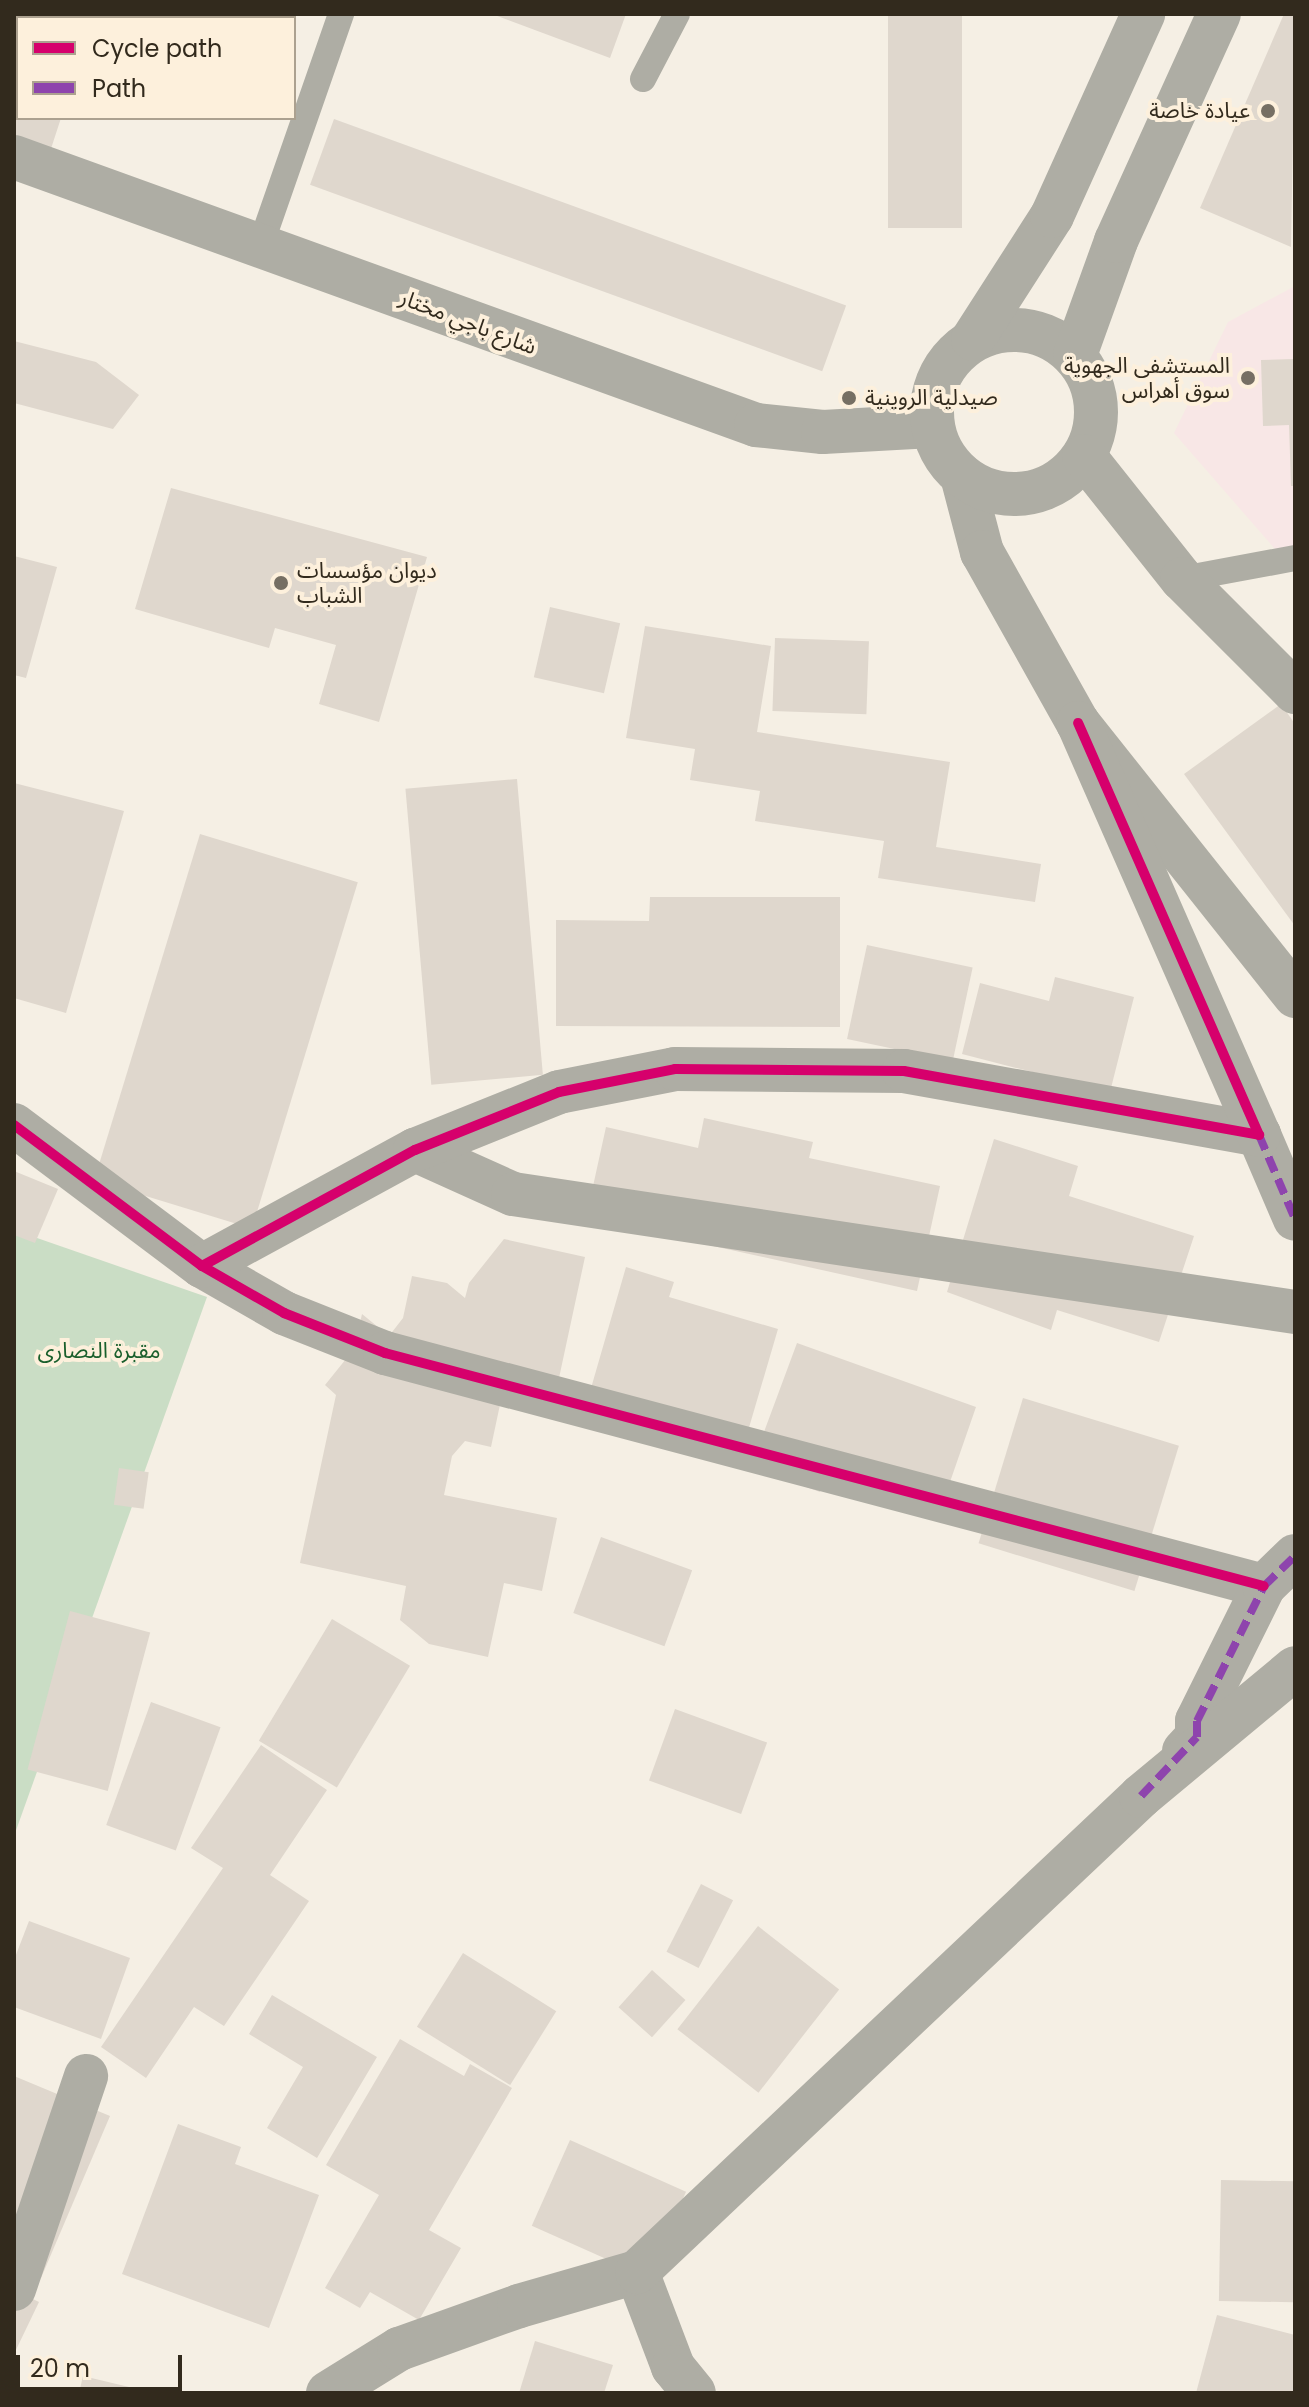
<!DOCTYPE html>
<meta charset="utf-8">
<style>
body{margin:0}
#map{position:relative;width:1309px;height:2407px;overflow:hidden;background:#f5efe4;font-family:Poppins,"Noto Sans Arabic",sans-serif}
div>[style]{position:absolute}
[style*='--x']{left:calc(var(--x)*1px);top:calc(var(--y)*1px);width:calc(var(--w)*1px);rotate:calc(var(--a)*1deg)}
.medical>*{inset:0;background:#f8e7e6}
.green>*{inset:0;background:#caddc5}
.building>*{inset:0;background:#dfd7cd;transform-origin:0 0}
.service>*{height:26px;margin:-13px;padding:0 13px;transform-origin:13px;border-radius:13px;background:#aeada4}
.minor>*{height:44px;margin:-22px;padding:0 22px;transform-origin:22px;border-radius:22px;background:#aeada4}
.tertiary>*{height:44px;margin:-22px;padding:0 22px;transform-origin:22px;border-radius:22px;background:#aeada4}
.tertiary>.ring{margin:-22px;padding:0;box-sizing:content-box;background:none;border:44px solid #aeada4;border-radius:50%}
.quiet>*{height:8px;margin-top:-4px;transform-origin:0;background:repeating-linear-gradient(90deg,#8e44ad 0 16px,transparent 0 24px)}
.cycleway>*{height:10px;margin:-5px;padding:0 5px;transform-origin:5px;border-radius:5px;background:#d6006c}
.dots>*{width:22px;height:22px;translate:-50% -50%;box-sizing:border-box;border:4px solid #fdf0dc;border-radius:50%}
span{translate:-50% -50%;white-space:nowrap;text-align:center;line-height:1.15;-webkit-text-stroke:8px #fdf0dc;paint-order:stroke}
.poi-label{font-size:22px;color:#322a1d}
.right{translate:-100% -50%;text-align:right}
.left{translate:0 -50%;text-align:left}
.street-label{font-size:22px;color:#322a1d}
.park-label{font-size:22px;color:#1a5f2c}
.frame{position:absolute;inset:0;border:16px solid #322a1d;pointer-events:none}
.legend{position:absolute;left:16px;top:16px;width:280px;height:104px;box-sizing:border-box;background:#fdf0dc;border:2px solid #aca190;margin:0;padding:10px 14px;list-style:none;font-size:24px;color:#322a1d}
.legend li{display:flex;align-items:center;gap:16px;height:40px}
.legend b{width:40px;border:2px solid #aca190}
.scale{position:absolute;left:16px;top:2355px;width:166px;height:36px;box-sizing:border-box;border:4px solid #322a1d;border-top:0;padding-left:10px;font-size:24px;line-height:28px;white-space:nowrap;color:#322a1d;-webkit-text-stroke:6px #fdf0dc;paint-order:stroke}
</style>
<div id="map">
<div class="medical">
<i style="clip-path:polygon(1295px 286px,1295px 572px,1174px 433px,1228px 322px)"></i>
</div>
<div class="green">
<i style="clip-path:polygon(14px 1230px,207px 1297px,14px 1836px)"></i>
</div>
<div class="building">
<i style="clip-path:polygon(14px 14px,148px 14px,18px 18px,18px 118px,61px 118px,46px 164px,14px 154px)"></i>
<i style="clip-path:polygon(492px 14px,626px 14px,610px 58px)"></i>
<i style="left:888px;top:14px;width:74px;height:214px"></i>
<i style="clip-path:polygon(1284px 14px,1295px 14px,1291px 247px,1200px 208px)"></i>
<i style="left:334px;top:119px;width:545px;height:70px;rotate:20deg"></i>
<i style="clip-path:polygon(14px 341px,96px 362px,139px 395px,113px 429px,14px 403px)"></i>
<i style="clip-path:polygon(1293px 359px,1295px 486px,1291px 486px,1289px 425px,1263px 426px,1261px 360px)"></i>
<i style="clip-path:polygon(171px 488px,427px 557px,379px 722px,319px 704px,336px 645px,275px 628px,269px 648px,135px 609px)"></i>
<i style="clip-path:polygon(14px 556px,57px 567px,26px 678px,14px 675px)"></i>
<i style="left:550px;top:607px;width:72px;height:72px;rotate:13deg"></i>
<i style="clip-path:polygon(645px 626px,771px 646px,757px 732px,950px 762px,936px 847px,1041px 864px,1035px 902px,878px 878px,884px 841px,755px 821px,760px 791px,690px 780px,695px 749px,626px 738px)"></i>
<i style="left:775px;top:638px;width:94px;height:73px;rotate:2deg"></i>
<i style="clip-path:polygon(1281px 704px,1295px 724px,1295px 926px,1184px 774px)"></i>
<i style="left:517px;top:779px;width:297px;height:112px;rotate:85deg"></i>
<i style="clip-path:polygon(14px 783px,124px 811px,66px 1013px,14px 998px)"></i>
<i style="left:200px;top:834px;width:165px;height:362px;rotate:17deg"></i>
<i style="clip-path:polygon(650px 897px,840px 897px,840px 1027px,556px 1026px,556px 920px,649px 921px)"></i>
<i style="left:867px;top:945px;width:108px;height:96px;rotate:12deg"></i>
<i style="clip-path:polygon(1055px 977px,1134px 997px,1110px 1092px,962px 1054px,980px 983px,1049px 1001px)"></i>
<i style="clip-path:polygon(704px 1118px,813px 1142px,809px 1158px,940px 1186px,917px 1291px,586px 1218px,606px 1127px,698px 1148px)"></i>
<i style="clip-path:polygon(994px 1139px,1078px 1166px,1069px 1196px,1194px 1236px,1159px 1342px,1057px 1310px,1051px 1330px,947px 1292px)"></i>
<i style="clip-path:polygon(14px 1171px,58px 1189px,35px 1243px,14px 1235px)"></i>
<i style="clip-path:polygon(504px 1239px,585px 1257px,559px 1378px,508px 1367px,491px 1447px,465px 1441px,452px 1456px,444px 1495px,557px 1518px,542px 1591px,504px 1583px,488px 1657px,429px 1644px,400px 1620px,406px 1586px,300px 1563px,336px 1395px,325px 1385px,354px 1349px,362px 1314px,389px 1336px,403px 1318px,412px 1276px,447px 1283px,465px 1298px,469px 1283px)"></i>
<i style="clip-path:polygon(626px 1267px,674px 1282px,669px 1297px,778px 1329px,743px 1448px,587px 1402px)"></i>
<i style="clip-path:polygon(797px 1343px,976px 1407px,942px 1505px,830px 1464px,820px 1492px,751px 1467px)"></i>
<i style="left:1023px;top:1398px;width:163px;height:152px;rotate:17deg"></i>
<i style="left:119px;top:1468px;width:30px;height:37px;rotate:8deg"></i>
<i style="left:601px;top:1537px;width:97px;height:81px;rotate:20deg"></i>
<i style="left:70px;top:1611px;width:83px;height:164px;rotate:15deg"></i>
<i style="left:332px;top:1619px;width:91px;height:142px;rotate:31deg"></i>
<i style="left:151px;top:1702px;width:74px;height:131px;rotate:20deg"></i>
<i style="left:675px;top:1709px;width:98px;height:76px;rotate:20deg"></i>
<i style="clip-path:polygon(261px 1745px,327px 1790px,270px 1875px,309px 1901px,224px 2026px,194px 2007px,146px 2078px,101px 2047px,223px 1868px,191px 1848px)"></i>
<i style="left:701px;top:1884px;width:36px;height:76px;rotate:27deg"></i>
<i style="clip-path:polygon(29px 1921px,130px 1958px,101px 2039px,14px 2007px,14px 1960px)"></i>
<i style="left:758px;top:1926px;width:103px;height:131px;rotate:38deg"></i>
<i style="left:463px;top:1953px;width:110px;height:87px;rotate:32deg"></i>
<i style="left:652px;top:1970px;width:45px;height:50px;rotate:42deg"></i>
<i style="clip-path:polygon(272px 1995px,377px 2057px,317px 2158px,267px 2128px,303px 2067px,249px 2034px)"></i>
<i style="clip-path:polygon(400px 2039px,464px 2076px,470px 2064px,512px 2088px,429px 2230px,461px 2248px,419px 2320px,370px 2292px,360px 2308px,325px 2288px,379px 2195px,326px 2165px)"></i>
<i style="clip-path:polygon(14px 2076px,110px 2116px,41px 2278px,14px 2266px)"></i>
<i style="clip-path:polygon(178px 2124px,241px 2147px,235px 2164px,319px 2195px,269px 2328px,122px 2274px)"></i>
<i style="left:570px;top:2140px;width:127px;height:94px;rotate:24deg"></i>
<i style="left:1221px;top:2180px;width:74px;height:121px;rotate:1deg"></i>
<i style="clip-path:polygon(14px 2290px,39px 2302px,14px 2354px)"></i>
<i style="clip-path:polygon(1217px 2315px,1295px 2335px,1295px 2393px,1196px 2393px)"></i>
<i style="clip-path:polygon(535px 2341px,613px 2365px,604px 2393px,519px 2393px)"></i>
<i style="clip-path:polygon(83px 2376px,150px 2392px,150px 2393px,79px 2393px)"></i>
</div>
<div class="service">
<i style="--x:643;--y:79;--w:73;--a:-62.4"></i>
<i style="--x:261;--y:244;--w:244;--a:-70.8"></i>
<i style="--x:1182;--y:579;--w:115;--a:-10.5"></i>
</div>
<div class="minor">
<i style="--x:962;--y:476;--w:79;--a:75.3"></i>
<i style="--x:982;--y:552;--w:196;--a:60.7"></i>
<i style="--x:1078;--y:723;--w:349;--a:51.5"></i>
<i style="--x:14;--y:1125;--w:235;--a:36.9"></i>
<i style="--x:202;--y:1266;--w:95;--a:29.8"></i>
<i style="--x:284;--y:1313;--w:109;--a:21.6"></i>
<i style="--x:385;--y:1353;--w:909;--a:14.85"></i>
<i style="--x:1259;--y:1135;--w:91;--a:66.8"></i>
<i style="--x:415;--y:1150;--w:107;--a:24.2"></i>
<i style="--x:513;--y:1194;--w:791;--a:8.58"></i>
<i style="--x:202;--y:1266;--w:243;--a:-28.6"></i>
<i style="--x:415;--y:1150;--w:155;--a:-21.9"></i>
<i style="--x:559;--y:1092;--w:118;--a:-11.2"></i>
<i style="--x:675;--y:1069;--w:229;--a:0.5"></i>
<i style="--x:904;--y:1071;--w:361;--a:10.2"></i>
<i style="--x:1259;--y:1135;--w:450;--a:-113.7"></i>
<i style="--x:1184;--y:1751;--w:19;--a:-47"></i>
<i style="--x:1197;--y:1737;--w:16;--a:-90"></i>
<i style="--x:1197;--y:1721;--w:151;--a:-63.6"></i>
<i style="--x:1264;--y:1586;--w:43;--a:-44.1"></i>
<i style="--x:637;--y:2272;--w:102;--a:69.2"></i>
<i style="--x:673;--y:2367;--w:33;--a:51"></i>
<i style="--x:14;--y:2289;--w:225;--a:-71.3"></i>
<i style="--x:328;--y:2393;--w:84;--a:-31.8"></i>
<i style="--x:399;--y:2349;--w:127;--a:-19.7"></i>
<i style="--x:519;--y:2306;--w:123;--a:-16.1"></i>
<i style="--x:637;--y:2272;--w:693;--a:-43.36"></i>
<i style="--x:1141;--y:1796;--w:200;--a:-39.7"></i>
</div>
<div class="tertiary">
<i style="--x:14;--y:157;--w:789;--a:19.86"></i>
<i style="--x:756;--y:425;--w:67;--a:6"></i>
<i style="--x:823;--y:432;--w:109;--a:-3.2"></i>
<i class="ring" style="left:932px;top:330px;width:120px;height:120px"></i>
<i style="--x:973;--y:339;--w:146;--a:-57.3"></i>
<i style="--x:1052;--y:216;--w:222;--a:-65.7"></i>
<i style="--x:1075;--y:355;--w:121;--a:-70.2"></i>
<i style="--x:1116;--y:241;--w:249;--a:-65.6"></i>
<i style="--x:1084;--y:456;--w:157;--a:51.5"></i>
<i style="--x:1182;--y:579;--w:160;--a:45"></i>
</div>
<div class="quiet">
<i style="--x:1259;--y:1135;--w:91;--a:66.8"></i>
<i style="--x:1141;--y:1796;--w:81;--a:-46.5"></i>
<i style="--x:1197;--y:1737;--w:16;--a:-90"></i>
<i style="--x:1197;--y:1721;--w:151;--a:-63.6"></i>
<i style="--x:1264;--y:1586;--w:43;--a:-44.1"></i>
</div>
<div class="cycleway">
<i style="--x:14;--y:1125;--w:235;--a:36.9"></i>
<i style="--x:202;--y:1266;--w:95;--a:29.8"></i>
<i style="--x:284;--y:1313;--w:109;--a:21.6"></i>
<i style="--x:385;--y:1353;--w:909;--a:14.85"></i>
<i style="--x:202;--y:1266;--w:243;--a:-28.6"></i>
<i style="--x:415;--y:1150;--w:155;--a:-21.9"></i>
<i style="--x:559;--y:1092;--w:118;--a:-11.2"></i>
<i style="--x:675;--y:1069;--w:229;--a:0.5"></i>
<i style="--x:904;--y:1071;--w:361;--a:10.2"></i>
<i style="--x:1259;--y:1135;--w:450;--a:-113.7"></i>
</div>
<div class="dots">
<i style="left:1268px;top:111px;background:#766f63"></i>
<i style="left:1248px;top:378px;background:#766f63"></i>
<i style="left:849px;top:398px;background:#766f63"></i>
<i style="left:281px;top:583px;background:#766f63"></i>
</div>
<div class="poi-label">
<span class="right" style="left:1250px;top:111px">عيادة خاصة</span>
<span class="right" style="left:1230px;top:378px">المستشفى الجهوية<br>سوق أهراس</span>
<span class="left" style="left:865px;top:398px">صيدلية الروينية</span>
<span class="left" style="left:297px;top:583px">ديوان مؤسسات<br>الشباب</span>
</div>
<div class="street-label">
<span style="left:468px;top:322px;rotate:21deg">شارع باجي مختار</span>
</div>
<div class="park-label">
<span style="left:99px;top:1351px">مقبرة النصارى</span>
</div>
<div class="frame"></div>
<ul class="legend">
<li><b style="height:10px;background:#d6006c"></b>Cycle path</li>
<li><b style="height:10px;background:#8e44ad"></b>Path</li>
</ul>
<div class="scale">20 m</div>
</div>
